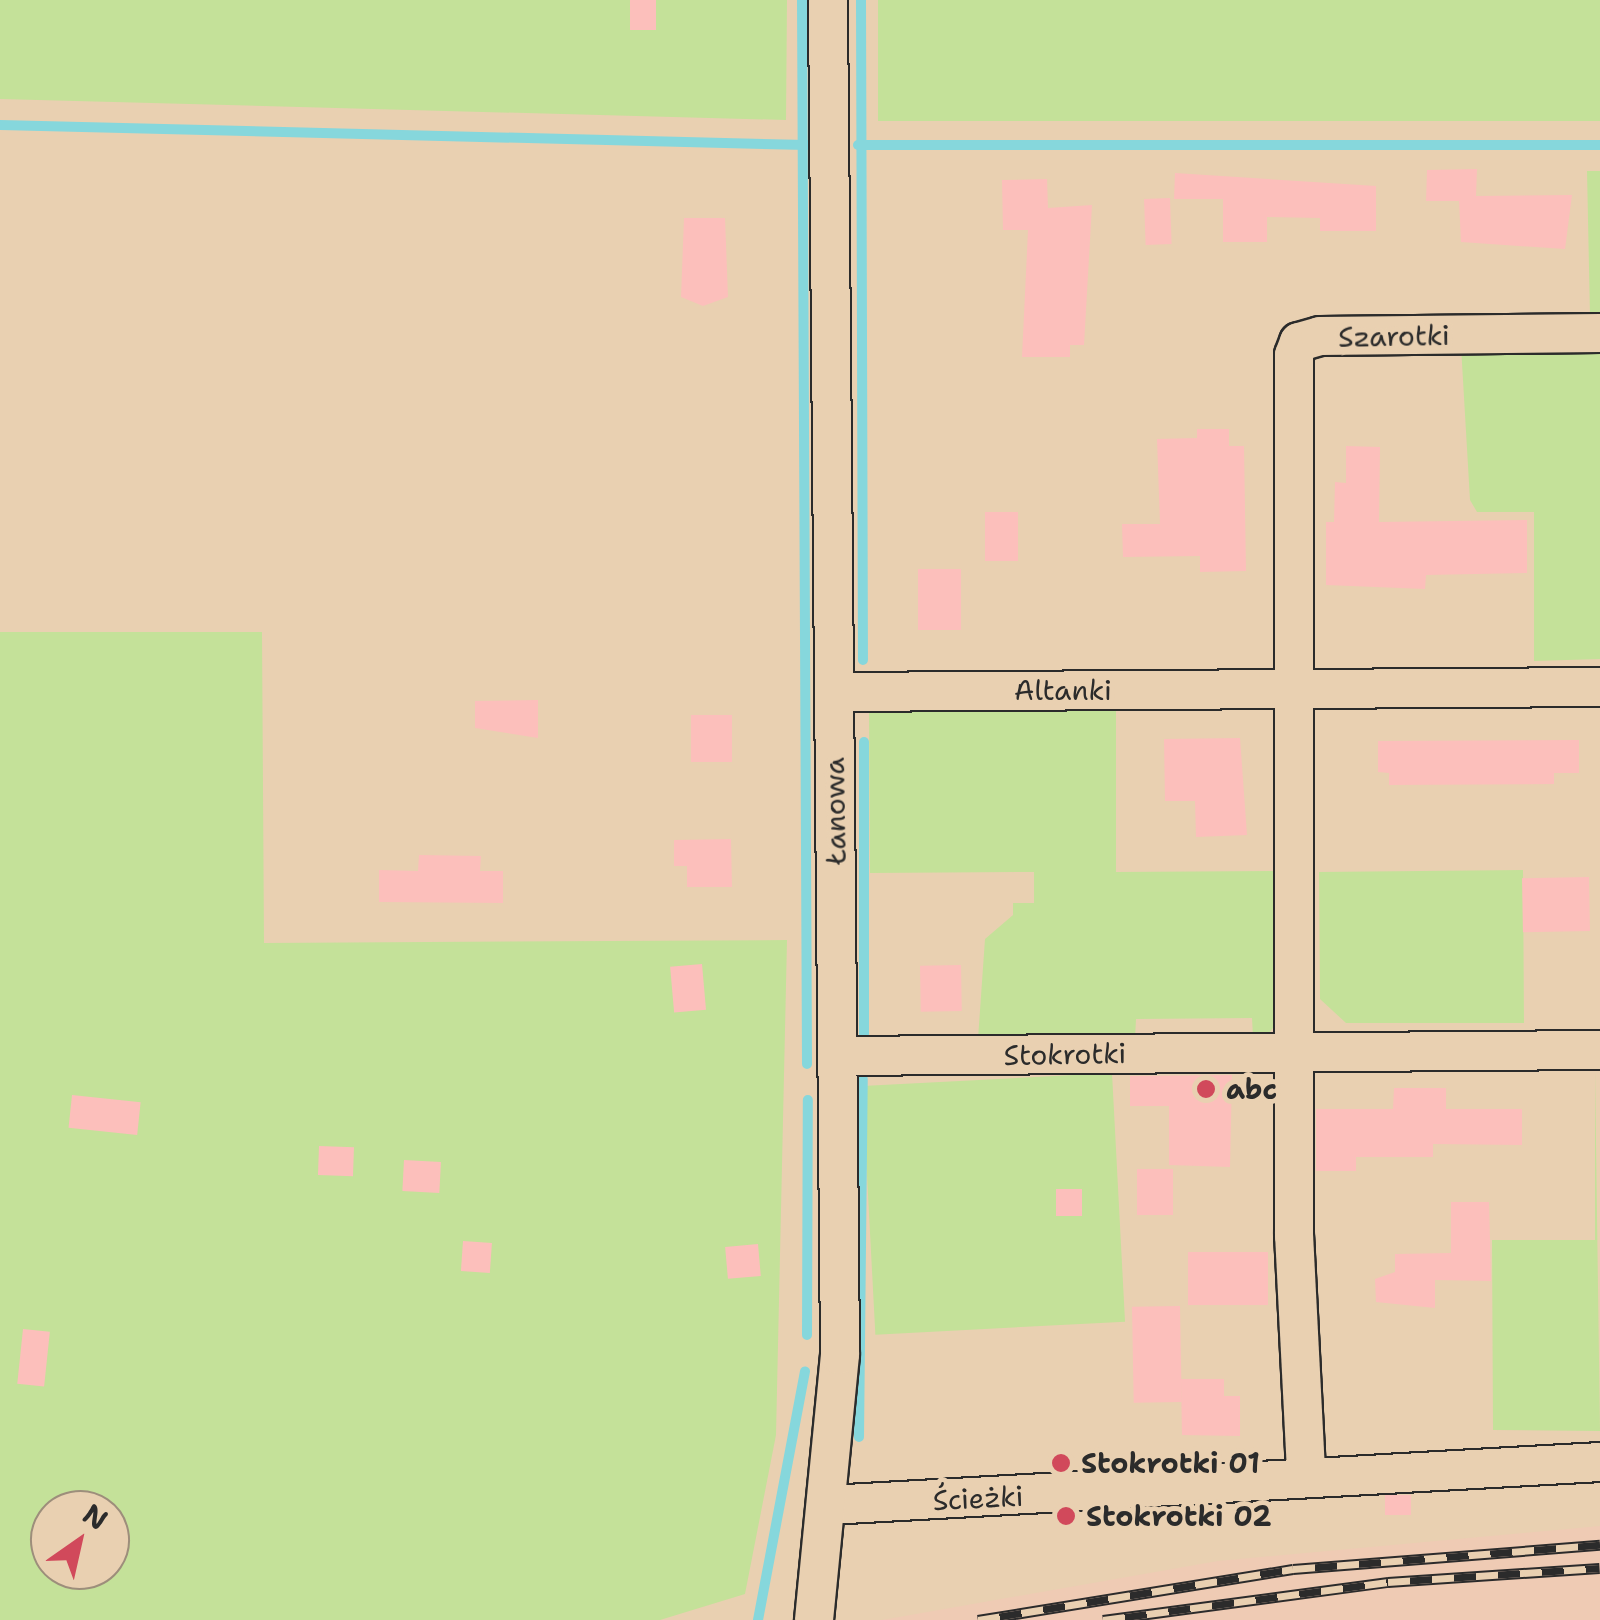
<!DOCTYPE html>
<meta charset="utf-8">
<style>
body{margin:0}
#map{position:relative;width:1600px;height:1620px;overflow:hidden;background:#e9d0b1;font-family:"Shantell Sans",sans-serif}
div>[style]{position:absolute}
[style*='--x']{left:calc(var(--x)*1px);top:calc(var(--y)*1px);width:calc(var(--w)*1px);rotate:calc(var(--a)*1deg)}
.built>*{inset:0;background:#efcbb4}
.green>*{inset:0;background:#c4e199;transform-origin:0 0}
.stream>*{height:10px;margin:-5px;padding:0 5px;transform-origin:5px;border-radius:5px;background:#86d7dc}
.building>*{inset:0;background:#fcbfbb;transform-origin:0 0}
.roads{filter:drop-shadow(2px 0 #2b2b2b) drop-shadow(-2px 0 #2b2b2b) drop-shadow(0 2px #2b2b2b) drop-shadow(0 -2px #2b2b2b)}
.street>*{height:38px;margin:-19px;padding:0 19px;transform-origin:19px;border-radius:19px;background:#e9d0b1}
.rail>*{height:11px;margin-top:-5.5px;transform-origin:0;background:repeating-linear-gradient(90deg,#e9d0b1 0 22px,#2b2b2b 0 44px);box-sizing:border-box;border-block:2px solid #2b2b2b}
.dots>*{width:28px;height:28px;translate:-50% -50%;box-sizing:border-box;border:5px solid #e9d0b1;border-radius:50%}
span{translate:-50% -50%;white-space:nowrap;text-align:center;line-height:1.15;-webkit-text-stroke:10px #e9d0b1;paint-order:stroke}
.street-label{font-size:28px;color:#2b2b2b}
.poi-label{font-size:28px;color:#2b2b2b;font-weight:700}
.left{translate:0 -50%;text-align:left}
.north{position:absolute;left:30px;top:1490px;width:100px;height:100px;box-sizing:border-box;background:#e9d0b1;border:2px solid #9d8e7b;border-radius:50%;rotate:34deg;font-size:28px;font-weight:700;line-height:40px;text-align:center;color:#2b2b2b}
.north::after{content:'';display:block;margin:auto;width:35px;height:45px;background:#d1495b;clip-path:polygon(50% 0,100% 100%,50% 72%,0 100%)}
</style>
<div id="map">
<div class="built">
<i style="clip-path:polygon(1600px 1526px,1600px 1620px,882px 1620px,1218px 1561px)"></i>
</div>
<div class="green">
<i style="clip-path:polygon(0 0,787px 0,786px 120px,0 99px)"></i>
<i style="left:878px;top:0;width:722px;height:121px"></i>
<i style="clip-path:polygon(1587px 171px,1600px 171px,1600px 323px,1590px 316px)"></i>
<i style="clip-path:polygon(1600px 344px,1600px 659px,1534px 661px,1534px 512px,1477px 512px,1470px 500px,1461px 346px)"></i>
<i style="clip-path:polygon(evenodd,0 632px,262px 632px,264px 943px,787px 940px,776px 1435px,745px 1594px,660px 1620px,0 1620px,0 632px,50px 1510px,110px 1510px,110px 1570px,50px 1570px,50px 1510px)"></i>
<i style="clip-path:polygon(1116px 707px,1116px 872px,1282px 871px,1280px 1019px,1266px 1037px,1253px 1037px,1252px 1018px,1136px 1019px,1135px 1039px,978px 1039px,985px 939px,1013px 915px,1013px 903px,1034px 903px,1034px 872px,870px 873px,869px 711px)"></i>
<i style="clip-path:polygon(1523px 870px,1524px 1023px,1346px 1023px,1320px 999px,1319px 872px)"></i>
<i style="clip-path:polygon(1595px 1070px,1600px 1431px,1493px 1430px,1492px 1240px,1595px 1240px)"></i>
<i style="left:1112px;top:1073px;width:249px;height:250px;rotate:87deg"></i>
</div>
<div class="stream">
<i style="--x:802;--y:0;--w:1064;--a:89.73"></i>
<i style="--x:861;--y:0;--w:660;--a:89.83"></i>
<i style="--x:0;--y:125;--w:807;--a:1.42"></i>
<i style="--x:858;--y:145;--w:742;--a:0"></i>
<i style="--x:864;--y:1034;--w:292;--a:-90"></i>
<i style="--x:807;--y:1335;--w:235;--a:-89.8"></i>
<i style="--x:859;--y:1437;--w:358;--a:-89.4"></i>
<i style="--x:758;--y:1620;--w:253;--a:-79.3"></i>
</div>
<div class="building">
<i style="left:630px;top:0;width:26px;height:30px"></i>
<i style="clip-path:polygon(1477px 169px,1476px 196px,1572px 195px,1565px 249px,1461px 242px,1459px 201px,1426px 201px,1427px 170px)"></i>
<i style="clip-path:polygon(1175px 173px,1376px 186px,1376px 231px,1320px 231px,1320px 218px,1267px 217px,1267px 242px,1223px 242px,1223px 199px,1174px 199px)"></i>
<i style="clip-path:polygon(1047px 179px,1048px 208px,1092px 205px,1084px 345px,1070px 345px,1070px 357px,1022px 357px,1028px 230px,1003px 230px,1002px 180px)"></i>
<i style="left:1170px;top:198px;width:46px;height:26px;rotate:88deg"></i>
<i style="clip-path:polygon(684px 218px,725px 218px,728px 297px,703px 306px,681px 297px)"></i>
<i style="clip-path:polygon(1197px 429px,1229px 429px,1229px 446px,1244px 446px,1246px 571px,1200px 572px,1200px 556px,1123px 557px,1122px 524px,1160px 524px,1157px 439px,1197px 438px)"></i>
<i style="clip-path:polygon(1346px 446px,1380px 447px,1379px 522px,1527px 520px,1527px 573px,1426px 575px,1425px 589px,1326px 585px,1326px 522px,1334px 522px,1335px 482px,1346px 483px)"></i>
<i style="left:985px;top:512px;width:33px;height:49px"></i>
<i style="left:961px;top:569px;width:61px;height:43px;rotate:90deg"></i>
<i style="clip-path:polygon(538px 700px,538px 738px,475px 728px,475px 701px)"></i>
<i style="left:691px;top:715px;width:41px;height:47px"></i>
<i style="clip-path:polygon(1240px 738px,1247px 835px,1196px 837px,1195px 801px,1165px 801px,1164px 739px)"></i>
<i style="clip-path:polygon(1579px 740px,1579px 773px,1554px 773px,1554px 784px,1389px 785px,1389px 773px,1378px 772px,1378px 741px)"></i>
<i style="clip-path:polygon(731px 839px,732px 887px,687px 887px,687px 866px,674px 866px,674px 840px)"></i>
<i style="clip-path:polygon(419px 855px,481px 856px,480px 871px,503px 871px,503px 903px,379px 902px,379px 870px,418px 871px)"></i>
<i style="left:1589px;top:877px;width:54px;height:67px;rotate:89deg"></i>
<i style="left:702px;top:964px;width:46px;height:32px;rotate:85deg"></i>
<i style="left:961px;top:965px;width:46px;height:41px;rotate:89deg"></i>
<i style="clip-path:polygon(1232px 1075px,1230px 1167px,1169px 1165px,1169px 1106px,1130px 1106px,1130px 1076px)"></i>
<i style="clip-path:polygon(1394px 1088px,1446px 1088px,1446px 1109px,1522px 1109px,1522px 1145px,1433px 1144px,1433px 1157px,1356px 1157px,1356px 1171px,1316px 1171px,1316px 1109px,1393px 1109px)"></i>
<i style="left:72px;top:1095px;width:69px;height:33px;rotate:6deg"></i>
<i style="left:319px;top:1146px;width:35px;height:29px;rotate:2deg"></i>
<i style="left:404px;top:1160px;width:37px;height:31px;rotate:3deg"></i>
<i style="left:1137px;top:1169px;width:36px;height:46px"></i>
<i style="left:1056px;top:1189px;width:26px;height:27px"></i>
<i style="clip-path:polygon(1451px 1202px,1489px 1202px,1491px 1281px,1435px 1280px,1435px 1308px,1376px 1302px,1375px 1279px,1395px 1272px,1395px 1254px,1451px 1253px)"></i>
<i style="left:463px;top:1241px;width:29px;height:30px;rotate:4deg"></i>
<i style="left:758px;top:1244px;width:32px;height:33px;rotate:85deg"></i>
<i style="left:1188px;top:1252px;width:80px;height:53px"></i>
<i style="left:1180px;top:1306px;width:96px;height:48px;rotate:89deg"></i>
<i style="left:23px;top:1329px;width:27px;height:55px;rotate:6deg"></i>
<i style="clip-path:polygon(1181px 1379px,1224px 1379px,1224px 1396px,1240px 1396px,1240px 1436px,1182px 1435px)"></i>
<i style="left:1411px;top:1495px;width:20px;height:26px;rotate:90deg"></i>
</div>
<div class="roads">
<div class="street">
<i style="--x:834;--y:692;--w:766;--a:-0.37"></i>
<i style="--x:838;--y:1056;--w:762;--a:-0.45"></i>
<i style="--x:1306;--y:1471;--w:235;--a:-92.9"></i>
<i style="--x:1294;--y:1236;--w:881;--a:-90"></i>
<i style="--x:1294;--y:355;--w:14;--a:-69"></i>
<i style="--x:1299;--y:342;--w:22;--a:-16"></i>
<i style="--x:1320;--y:336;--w:280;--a:-0.6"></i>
<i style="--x:829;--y:1505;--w:772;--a:-3.19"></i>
<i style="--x:814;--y:1620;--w:266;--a:-84.4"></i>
<i style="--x:840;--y:1355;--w:1355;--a:-90.51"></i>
</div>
</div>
<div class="rail">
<i style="--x:978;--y:1620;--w:319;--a:-9.2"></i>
<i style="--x:1293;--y:1569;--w:308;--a:-4.5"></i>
<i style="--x:1103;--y:1620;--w:288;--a:-7.6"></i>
<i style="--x:1388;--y:1582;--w:212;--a:-3.8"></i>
</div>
<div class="dots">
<i style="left:1206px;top:1089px;background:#d1495b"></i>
<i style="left:1061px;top:1463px;background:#d1495b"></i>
<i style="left:1066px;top:1516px;background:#d1495b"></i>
</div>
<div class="street-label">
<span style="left:1394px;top:336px;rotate:-1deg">Szarotki</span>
<span style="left:1063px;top:690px">Altanki</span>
<span style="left:835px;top:811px;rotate:-91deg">Łanowa</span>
<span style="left:1065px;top:1054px;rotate:-1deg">Stokrotki</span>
<span style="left:978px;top:1498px;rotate:-3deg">Ścieżki</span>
</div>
<div class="poi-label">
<span class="left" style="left:1226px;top:1089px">abc</span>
<span class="left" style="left:1081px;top:1463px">Stokrotki 01</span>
<span class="left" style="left:1086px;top:1516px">Stokrotki 02</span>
</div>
<div class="north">N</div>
</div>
